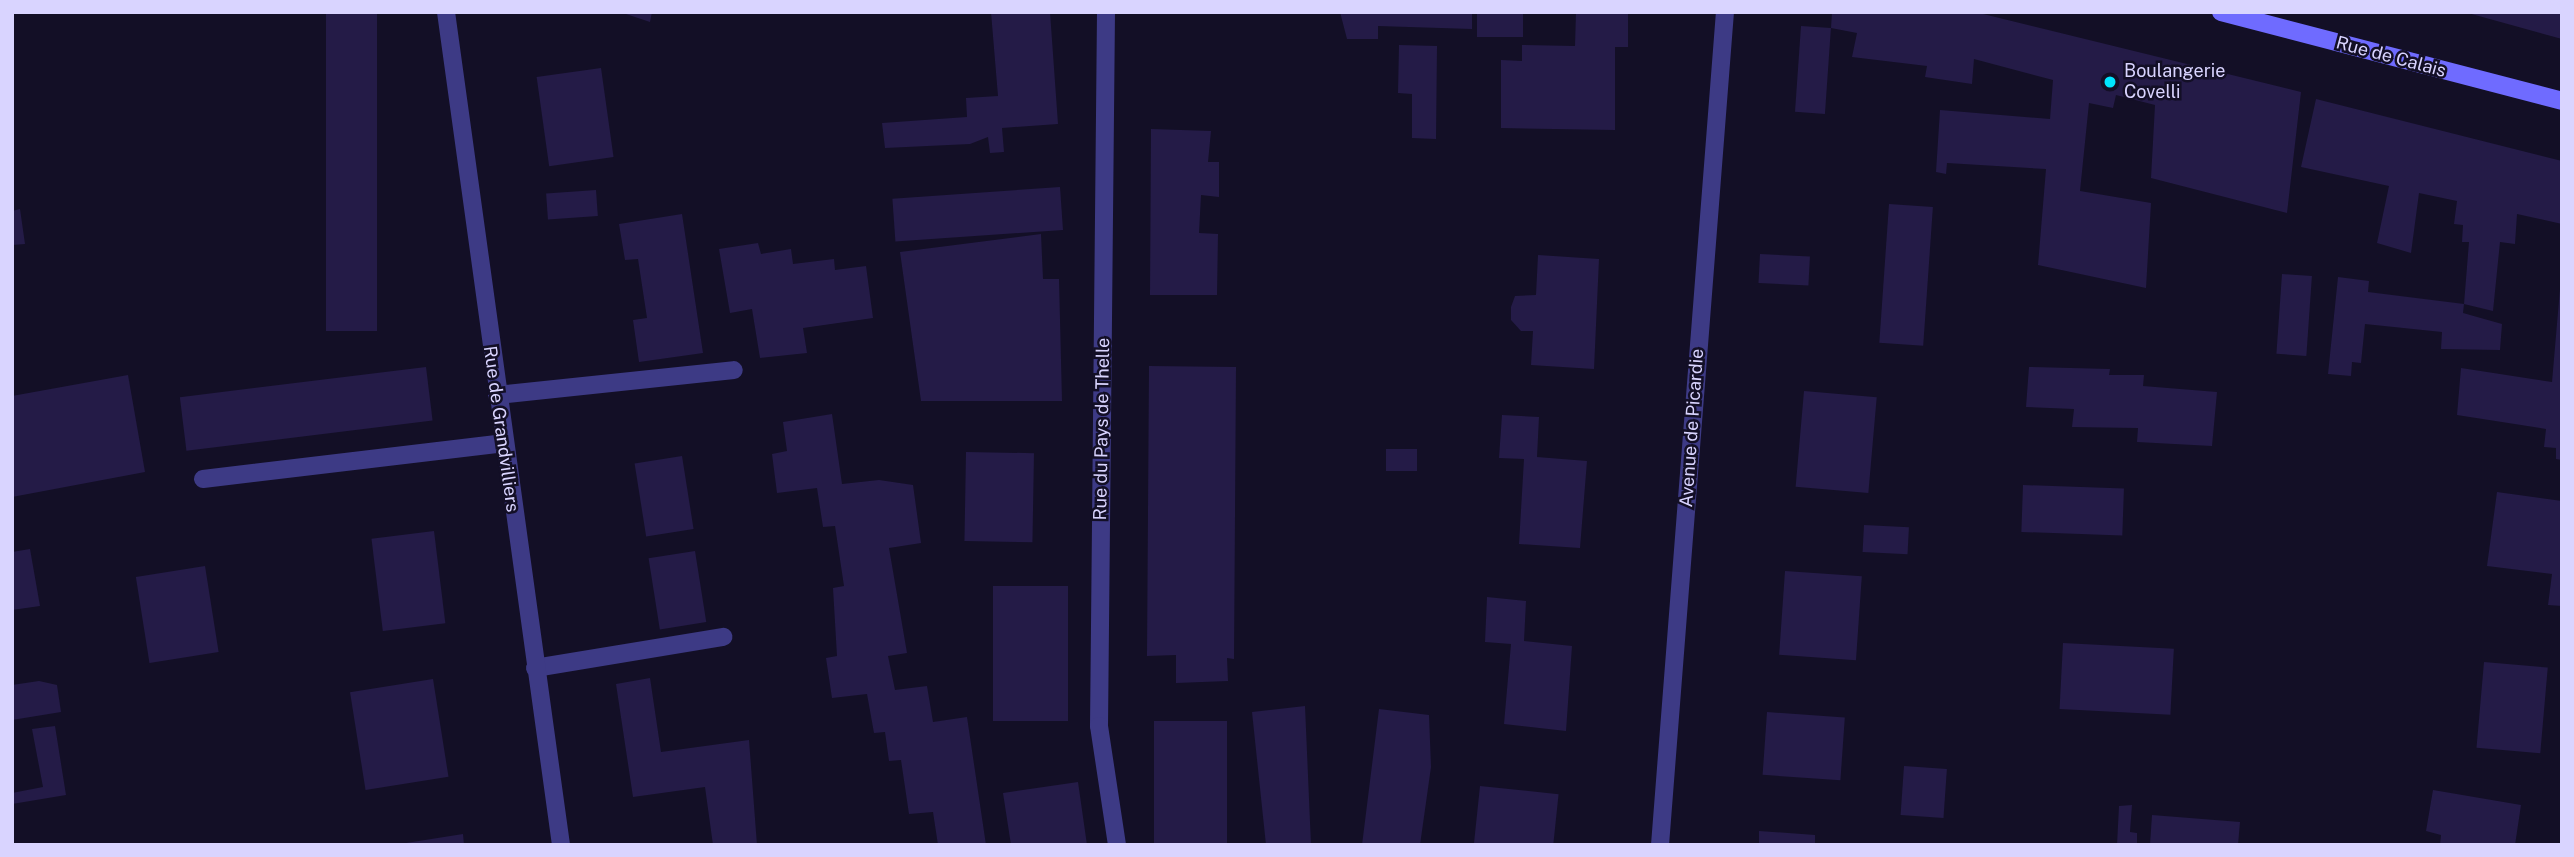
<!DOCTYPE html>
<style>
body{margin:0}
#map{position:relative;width:2574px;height:857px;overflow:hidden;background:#130f26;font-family:"Public Sans",sans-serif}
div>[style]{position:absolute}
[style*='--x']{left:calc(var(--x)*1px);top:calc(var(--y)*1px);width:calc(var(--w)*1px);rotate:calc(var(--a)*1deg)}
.building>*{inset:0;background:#241b47;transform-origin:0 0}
.service>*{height:18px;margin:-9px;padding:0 9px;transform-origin:9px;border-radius:9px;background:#3d3a85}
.minor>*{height:18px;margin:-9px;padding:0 9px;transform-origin:9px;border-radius:9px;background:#3d3a85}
.secondary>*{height:18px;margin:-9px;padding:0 9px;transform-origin:9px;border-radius:9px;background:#6f6bff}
.dots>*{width:19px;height:19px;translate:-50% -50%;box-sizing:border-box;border:4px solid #130f26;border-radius:50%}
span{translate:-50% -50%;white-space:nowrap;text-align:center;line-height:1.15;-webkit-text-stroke:5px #130f26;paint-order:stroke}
.street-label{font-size:18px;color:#d9d4ff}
.poi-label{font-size:18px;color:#d9d4ff}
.left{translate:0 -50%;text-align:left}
.frame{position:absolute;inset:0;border:14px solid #d9d4ff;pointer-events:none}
</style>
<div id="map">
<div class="building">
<i style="left:326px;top:12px;width:51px;height:319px"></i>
<i style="clip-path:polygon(620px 12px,652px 12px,650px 22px)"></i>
<i style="clip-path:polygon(991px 12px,1050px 12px,1058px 124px,1002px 128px,1004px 152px,990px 153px,988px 137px,970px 144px,885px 148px,882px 123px,967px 117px,966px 98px,998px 96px)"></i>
<i style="clip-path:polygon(1340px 12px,1472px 12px,1472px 29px,1378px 26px,1378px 39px,1347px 39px)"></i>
<i style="left:1477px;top:12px;width:46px;height:25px"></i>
<i style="clip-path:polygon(1576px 12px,1628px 12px,1628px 47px,1615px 47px,1615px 130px,1501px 128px,1501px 60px,1522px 61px,1522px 45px,1575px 46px)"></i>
<i style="clip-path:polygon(1832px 12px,1975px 12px,2301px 92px,2287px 213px,2151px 178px,2155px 105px,2116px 95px,2113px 108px,2089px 103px,2080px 191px,2151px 203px,2146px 288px,2038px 265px,2046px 169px,1947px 163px,1946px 174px,1936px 172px,1940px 110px,2050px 119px,2053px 80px,1974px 59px,1972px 84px,1925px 77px,1927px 66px,1852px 57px,1857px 33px,1831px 28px)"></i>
<i style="clip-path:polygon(2468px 12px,2562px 12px,2562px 39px,2468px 13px)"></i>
<i style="left:1801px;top:26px;width:30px;height:86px;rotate:4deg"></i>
<i style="clip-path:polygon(1399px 45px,1437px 46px,1436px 139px,1412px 138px,1412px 94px,1398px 93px)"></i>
<i style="left:601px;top:68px;width:90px;height:65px;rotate:82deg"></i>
<i style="clip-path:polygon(2316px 99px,2562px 161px,2562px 224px,2517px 214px,2515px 244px,2500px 242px,2493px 311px,2464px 304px,2469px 242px,2462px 242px,2463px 225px,2454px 224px,2457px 201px,2419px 193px,2411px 253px,2377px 243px,2389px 186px,2301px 167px)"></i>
<i style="clip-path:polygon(1151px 129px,1211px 131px,1208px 162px,1219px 162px,1219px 197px,1201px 195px,1199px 233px,1218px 234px,1217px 295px,1150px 295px)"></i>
<i style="left:1060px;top:187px;width:43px;height:168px;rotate:86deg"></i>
<i style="left:596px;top:190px;width:26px;height:50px;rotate:86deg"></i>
<i style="left:1889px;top:204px;width:44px;height:139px;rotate:4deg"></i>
<i style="clip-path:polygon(20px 209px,25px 244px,12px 245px,12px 211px)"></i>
<i style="clip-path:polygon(682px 214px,703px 353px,639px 362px,633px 320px,647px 318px,638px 259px,625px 260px,619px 224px)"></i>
<i style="clip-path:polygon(1041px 234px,1043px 279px,1059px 279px,1062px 401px,921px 401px,900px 252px)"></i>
<i style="clip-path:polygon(758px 243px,761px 254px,791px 249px,793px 264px,834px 259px,835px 270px,866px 266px,873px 318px,803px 328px,807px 353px,760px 358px,752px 309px,730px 313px,719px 249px)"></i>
<i style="left:1760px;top:254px;width:50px;height:29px;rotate:3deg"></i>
<i style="clip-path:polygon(1538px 255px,1599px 259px,1594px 369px,1531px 365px,1533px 331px,1521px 331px,1511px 320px,1511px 307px,1515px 296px,1536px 295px)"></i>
<i style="left:2282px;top:274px;width:30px;height:80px;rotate:4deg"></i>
<i style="clip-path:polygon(2338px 277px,2369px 281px,2368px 292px,2464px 304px,2463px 313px,2502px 324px,2500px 350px,2441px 349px,2442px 332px,2365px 324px,2361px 363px,2352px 362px,2351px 376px,2328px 374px)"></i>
<i style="clip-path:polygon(2560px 289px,2562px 289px,2562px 460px,2556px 459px,2556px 448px,2544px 447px,2546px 429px,2457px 415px,2461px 368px,2552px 382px)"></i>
<i style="clip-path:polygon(1149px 366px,1236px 367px,1234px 659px,1227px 658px,1228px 681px,1176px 683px,1176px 655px,1147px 656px)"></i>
<i style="left:426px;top:367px;width:54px;height:248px;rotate:83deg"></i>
<i style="clip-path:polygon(2029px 367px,2110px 369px,2109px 375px,2144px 375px,2143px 386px,2217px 392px,2212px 446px,2137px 442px,2138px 428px,2072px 427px,2074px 409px,2026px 407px)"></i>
<i style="clip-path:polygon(128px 375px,145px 472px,12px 497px,12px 396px)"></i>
<i style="left:1804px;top:391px;width:73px;height:96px;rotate:5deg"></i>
<i style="clip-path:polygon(832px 414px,842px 484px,879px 480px,913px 485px,921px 543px,889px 548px,907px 653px,888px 656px,895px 690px,927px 686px,933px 722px,967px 717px,986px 845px,938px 845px,933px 812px,909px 814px,901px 760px,889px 761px,885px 732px,874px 733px,867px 694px,832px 698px,826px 658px,837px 656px,833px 588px,844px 586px,835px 526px,823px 527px,817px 488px,777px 493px,772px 454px,787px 451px,783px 422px)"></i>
<i style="clip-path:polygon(1502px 415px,1539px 417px,1537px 457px,1587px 461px,1580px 548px,1519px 544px,1524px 459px,1499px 458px)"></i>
<i style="left:1386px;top:449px;width:31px;height:22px"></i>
<i style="left:966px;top:452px;width:68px;height:89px;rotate:1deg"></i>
<i style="left:682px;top:456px;width:74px;height:48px;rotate:81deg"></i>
<i style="left:2023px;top:485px;width:101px;height:47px;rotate:2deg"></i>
<i style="clip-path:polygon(2497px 492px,2562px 501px,2562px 606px,2548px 605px,2552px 574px,2487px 566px)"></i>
<i style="left:1864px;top:525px;width:45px;height:27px;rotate:3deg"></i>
<i style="left:434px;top:531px;width:93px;height:63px;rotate:83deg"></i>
<i style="clip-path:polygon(30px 549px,40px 606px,12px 610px,12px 552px)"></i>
<i style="left:695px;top:551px;width:72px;height:47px;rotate:81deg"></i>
<i style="left:205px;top:566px;width:87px;height:70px;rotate:81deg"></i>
<i style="left:1785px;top:571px;width:77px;height:84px;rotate:4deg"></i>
<i style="left:1068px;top:586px;width:135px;height:75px;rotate:90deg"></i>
<i style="clip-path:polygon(1487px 597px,1526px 601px,1524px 641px,1572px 646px,1566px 731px,1504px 724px,1511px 644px,1485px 642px)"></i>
<i style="left:2063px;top:643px;width:111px;height:66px;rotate:3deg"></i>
<i style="left:2484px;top:662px;width:64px;height:86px;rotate:5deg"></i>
<i style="clip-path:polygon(650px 678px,661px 752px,749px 740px,757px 845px,713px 845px,705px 787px,633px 797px,616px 684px)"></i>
<i style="left:433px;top:679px;width:99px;height:84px;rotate:81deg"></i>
<i style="clip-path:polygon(39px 681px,57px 685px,61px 712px,12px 720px,12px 685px)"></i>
<i style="clip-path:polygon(1305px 706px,1311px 845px,1266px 845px,1252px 712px)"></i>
<i style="clip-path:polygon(1379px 709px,1429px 715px,1431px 767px,1420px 845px,1362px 845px)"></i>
<i style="left:1767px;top:712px;width:78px;height:63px;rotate:4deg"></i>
<i style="left:1154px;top:721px;width:73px;height:124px"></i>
<i style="clip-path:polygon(55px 726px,66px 795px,12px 804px,12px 793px,43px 787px,32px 729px)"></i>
<i style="left:1904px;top:766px;width:43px;height:49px;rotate:4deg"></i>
<i style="clip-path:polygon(1078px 782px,1087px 845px,1011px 845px,1003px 793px)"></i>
<i style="left:1480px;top:786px;width:79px;height:59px;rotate:6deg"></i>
<i style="clip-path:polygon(2433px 790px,2521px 805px,2515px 845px,2440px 845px,2441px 835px,2426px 831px)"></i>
<i style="clip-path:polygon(2132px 805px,2130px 832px,2137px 833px,2137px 845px,2117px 845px,2119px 806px)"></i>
<i style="clip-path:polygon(2152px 815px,2240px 822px,2238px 845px,2150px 845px)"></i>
<i style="clip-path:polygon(1759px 831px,1815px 835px,1815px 845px,1759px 845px)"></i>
<i style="clip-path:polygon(463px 834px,464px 845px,407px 845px,406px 843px)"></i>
</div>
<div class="service">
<i style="--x:497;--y:395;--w:238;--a:-6"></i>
<i style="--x:203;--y:479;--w:302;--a:-6.8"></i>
<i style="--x:535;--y:668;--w:191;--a:-9.4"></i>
</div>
<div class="minor">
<i style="--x:446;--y:12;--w:841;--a:82.14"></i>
<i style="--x:1106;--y:12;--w:714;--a:90.56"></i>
<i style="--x:1099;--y:726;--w:120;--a:81.4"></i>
<i style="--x:1660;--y:845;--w:836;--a:-85.54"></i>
</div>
<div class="secondary">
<i style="--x:2221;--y:12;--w:352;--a:14.6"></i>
</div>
<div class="dots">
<i style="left:2110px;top:82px;background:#00e5ff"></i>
</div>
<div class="street-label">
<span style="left:2391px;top:57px;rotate:15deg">Rue de Calais</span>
<span style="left:1692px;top:428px;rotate:-86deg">Avenue de Picardie</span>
<span style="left:501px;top:429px;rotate:82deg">Rue de Grandvilliers</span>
<span style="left:1102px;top:429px;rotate:-89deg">Rue du Pays de Thelle</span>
</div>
<div class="poi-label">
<span class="left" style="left:2124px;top:82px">Boulangerie<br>Covelli</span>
</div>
<div class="frame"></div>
</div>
